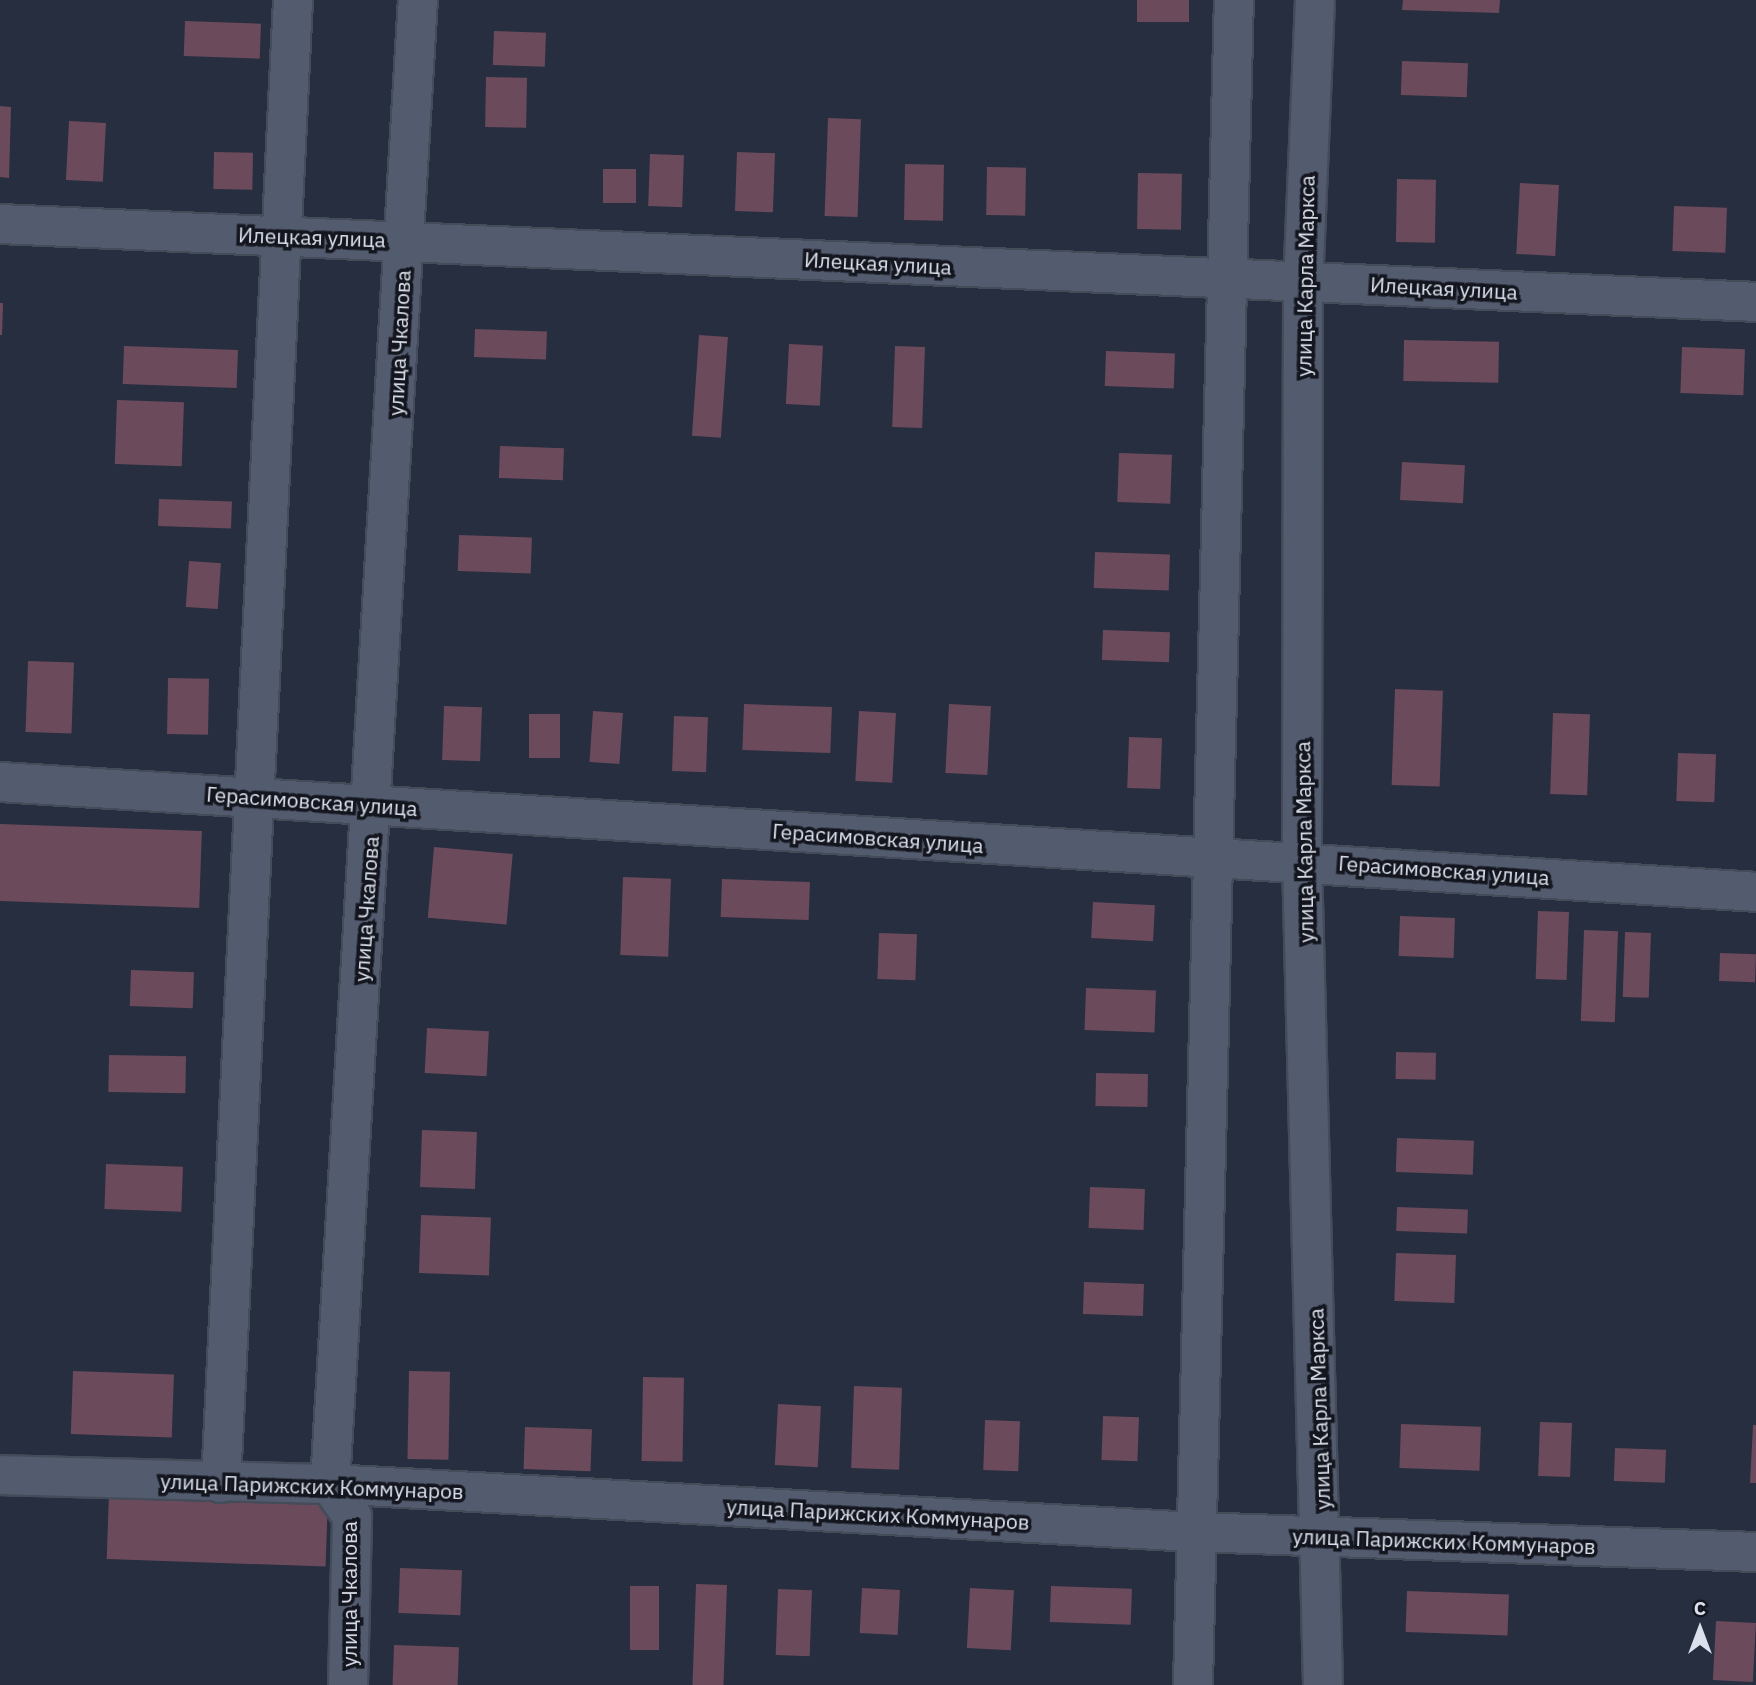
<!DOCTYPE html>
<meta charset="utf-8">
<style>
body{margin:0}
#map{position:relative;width:1756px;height:1685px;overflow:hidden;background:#262e3f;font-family:"IBM Plex Sans",sans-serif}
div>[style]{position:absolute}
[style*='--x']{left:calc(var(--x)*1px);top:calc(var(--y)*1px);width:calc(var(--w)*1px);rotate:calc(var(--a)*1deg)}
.building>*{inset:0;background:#6b4a5c;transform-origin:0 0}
.roads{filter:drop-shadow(2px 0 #444b59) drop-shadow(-2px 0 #444b59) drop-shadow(0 2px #444b59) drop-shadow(0 -2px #444b59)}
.minor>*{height:38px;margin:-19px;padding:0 19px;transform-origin:19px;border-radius:19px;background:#535b6f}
span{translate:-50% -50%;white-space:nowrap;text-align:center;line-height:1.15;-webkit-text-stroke:7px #13161e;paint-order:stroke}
.street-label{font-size:21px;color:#dbe0ec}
.north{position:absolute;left:1665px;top:1594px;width:70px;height:70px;-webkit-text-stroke:5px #13161e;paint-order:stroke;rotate:0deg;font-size:19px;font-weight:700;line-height:28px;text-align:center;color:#dbe0ec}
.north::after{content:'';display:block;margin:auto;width:24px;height:32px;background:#dbe0ec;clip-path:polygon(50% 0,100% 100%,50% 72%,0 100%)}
</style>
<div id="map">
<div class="building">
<i style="left:1137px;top:0;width:52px;height:22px"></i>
<i style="clip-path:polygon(1403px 0,1500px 0,1499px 13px,1402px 10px)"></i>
<i style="left:185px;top:21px;width:76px;height:35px;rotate:2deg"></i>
<i style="left:494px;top:31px;width:52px;height:34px;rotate:2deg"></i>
<i style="left:1402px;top:61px;width:66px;height:34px;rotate:2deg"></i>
<i style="left:486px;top:77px;width:41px;height:50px;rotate:1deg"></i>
<i style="clip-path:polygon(0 106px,11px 107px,9px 178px,0 177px)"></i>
<i style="left:828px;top:118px;width:33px;height:98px;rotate:2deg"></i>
<i style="left:69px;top:121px;width:37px;height:59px;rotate:3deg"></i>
<i style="left:214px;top:152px;width:39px;height:37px;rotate:1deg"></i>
<i style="left:737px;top:152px;width:38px;height:59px;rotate:2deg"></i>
<i style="left:650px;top:154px;width:34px;height:52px;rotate:2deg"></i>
<i style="left:905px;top:164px;width:39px;height:56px;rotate:1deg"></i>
<i style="left:987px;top:167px;width:39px;height:48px;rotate:1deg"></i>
<i style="left:603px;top:169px;width:33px;height:34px"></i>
<i style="left:1138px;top:173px;width:44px;height:56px;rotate:1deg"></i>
<i style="left:1397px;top:179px;width:39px;height:63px;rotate:1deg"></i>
<i style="left:1520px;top:183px;width:39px;height:71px;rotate:3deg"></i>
<i style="left:1674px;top:206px;width:53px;height:45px;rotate:2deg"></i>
<i style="clip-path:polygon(0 303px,3px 303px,2px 335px,0 335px)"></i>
<i style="left:475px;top:329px;width:72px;height:28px;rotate:2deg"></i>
<i style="left:699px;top:335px;width:29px;height:101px;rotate:4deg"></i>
<i style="left:1404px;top:340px;width:95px;height:41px;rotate:1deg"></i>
<i style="left:789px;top:344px;width:34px;height:60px;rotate:3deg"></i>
<i style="left:124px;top:346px;width:114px;height:38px;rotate:2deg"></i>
<i style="left:895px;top:346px;width:30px;height:81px;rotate:2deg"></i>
<i style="left:1682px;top:347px;width:63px;height:46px;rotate:2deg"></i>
<i style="left:1106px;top:351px;width:69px;height:35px;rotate:2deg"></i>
<i style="left:117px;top:400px;width:67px;height:64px;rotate:2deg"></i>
<i style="left:500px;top:446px;width:64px;height:32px;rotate:2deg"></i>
<i style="left:1119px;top:453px;width:53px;height:49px;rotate:2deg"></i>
<i style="left:1402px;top:462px;width:63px;height:38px;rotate:3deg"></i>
<i style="left:159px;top:499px;width:73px;height:27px;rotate:2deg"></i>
<i style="left:459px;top:535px;width:73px;height:36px;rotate:2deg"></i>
<i style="left:1095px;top:552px;width:75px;height:36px;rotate:2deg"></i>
<i style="left:189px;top:561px;width:32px;height:46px;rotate:4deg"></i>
<i style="left:1103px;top:630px;width:67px;height:30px;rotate:2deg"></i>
<i style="left:28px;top:661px;width:46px;height:71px;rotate:2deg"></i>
<i style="left:168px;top:678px;width:41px;height:56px;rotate:1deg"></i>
<i style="left:1395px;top:689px;width:48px;height:96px;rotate:2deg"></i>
<i style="left:744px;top:704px;width:88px;height:46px;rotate:2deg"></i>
<i style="left:949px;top:704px;width:42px;height:69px;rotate:3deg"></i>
<i style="left:444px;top:706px;width:38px;height:54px;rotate:2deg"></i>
<i style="left:593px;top:711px;width:30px;height:51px;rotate:4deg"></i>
<i style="left:859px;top:711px;width:37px;height:70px;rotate:3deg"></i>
<i style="left:1553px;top:713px;width:37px;height:81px;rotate:2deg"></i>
<i style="left:529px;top:714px;width:31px;height:44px"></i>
<i style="left:674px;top:716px;width:34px;height:55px;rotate:2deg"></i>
<i style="left:1129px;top:737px;width:33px;height:51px;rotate:2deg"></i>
<i style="left:1678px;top:753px;width:38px;height:48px;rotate:2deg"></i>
<i style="left:0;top:824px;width:202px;height:77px;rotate:2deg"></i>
<i style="left:434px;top:847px;width:79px;height:71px;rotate:5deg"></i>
<i style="left:623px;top:877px;width:48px;height:78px;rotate:2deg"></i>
<i style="left:722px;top:879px;width:88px;height:38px;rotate:2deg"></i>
<i style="left:1093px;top:902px;width:62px;height:36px;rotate:3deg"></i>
<i style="left:1538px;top:911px;width:31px;height:68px;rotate:2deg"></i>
<i style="left:1400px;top:916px;width:55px;height:40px;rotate:2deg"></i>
<i style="left:1584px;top:930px;width:34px;height:91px;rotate:2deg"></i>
<i style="left:1625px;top:932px;width:26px;height:65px;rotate:2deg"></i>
<i style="left:879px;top:933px;width:38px;height:46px;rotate:2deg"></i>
<i style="left:1720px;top:953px;width:36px;height:28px;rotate:2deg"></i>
<i style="left:131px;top:970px;width:63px;height:36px;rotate:2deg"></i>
<i style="left:1086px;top:988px;width:70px;height:42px;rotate:2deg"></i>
<i style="left:427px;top:1028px;width:62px;height:45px;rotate:3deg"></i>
<i style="left:1396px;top:1052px;width:40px;height:27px;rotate:1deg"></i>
<i style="left:109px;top:1055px;width:77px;height:37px;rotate:1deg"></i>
<i style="left:1096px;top:1073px;width:52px;height:33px;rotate:1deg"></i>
<i style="left:422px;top:1130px;width:55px;height:57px;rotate:2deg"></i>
<i style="left:1397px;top:1138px;width:77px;height:34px;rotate:2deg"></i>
<i style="left:106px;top:1164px;width:77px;height:45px;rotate:2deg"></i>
<i style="left:1090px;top:1187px;width:55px;height:41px;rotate:2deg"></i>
<i style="left:1397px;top:1207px;width:71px;height:24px;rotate:2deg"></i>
<i style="left:421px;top:1215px;width:70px;height:58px;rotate:2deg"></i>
<i style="left:1396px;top:1253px;width:60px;height:48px;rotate:2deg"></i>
<i style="left:1084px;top:1282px;width:60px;height:32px;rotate:2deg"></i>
<i style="left:73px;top:1371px;width:101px;height:63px;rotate:2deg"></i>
<i style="left:409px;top:1371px;width:41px;height:88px;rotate:1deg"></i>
<i style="left:643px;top:1377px;width:41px;height:84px;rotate:1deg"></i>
<i style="left:854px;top:1386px;width:48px;height:82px;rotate:2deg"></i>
<i style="left:778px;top:1404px;width:43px;height:61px;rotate:3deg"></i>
<i style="left:1103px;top:1416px;width:36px;height:44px;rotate:2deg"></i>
<i style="left:985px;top:1420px;width:35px;height:50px;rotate:2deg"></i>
<i style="left:1540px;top:1422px;width:32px;height:54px;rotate:2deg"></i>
<i style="left:1401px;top:1424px;width:80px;height:44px;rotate:2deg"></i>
<i style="clip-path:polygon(1753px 1425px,1756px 1425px,1756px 1483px,1750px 1483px)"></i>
<i style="left:525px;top:1427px;width:67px;height:42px;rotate:2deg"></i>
<i style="left:1615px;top:1448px;width:51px;height:33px;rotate:2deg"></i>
<i style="left:109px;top:1493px;width:219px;height:66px;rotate:2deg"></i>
<i style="left:400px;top:1568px;width:62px;height:45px;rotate:2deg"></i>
<i style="left:696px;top:1584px;width:31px;height:101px;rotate:2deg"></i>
<i style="left:630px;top:1586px;width:29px;height:64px"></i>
<i style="left:1051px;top:1586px;width:81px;height:36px;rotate:2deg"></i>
<i style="left:862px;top:1588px;width:38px;height:45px;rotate:3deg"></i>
<i style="left:970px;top:1588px;width:44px;height:60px;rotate:3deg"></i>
<i style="left:778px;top:1589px;width:34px;height:66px;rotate:2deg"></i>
<i style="left:1407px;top:1591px;width:102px;height:41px;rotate:2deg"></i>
<i style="left:1716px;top:1621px;width:40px;height:59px;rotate:3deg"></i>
<i style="left:394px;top:1645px;width:65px;height:40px;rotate:2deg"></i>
</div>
<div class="roads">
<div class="minor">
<i style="--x:1315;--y:0;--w:282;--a:92.4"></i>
<i style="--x:1303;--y:282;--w:578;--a:90.1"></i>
<i style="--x:1302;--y:860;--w:825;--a:88.54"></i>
<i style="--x:0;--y:224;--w:1758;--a:2.54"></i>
<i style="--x:0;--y:782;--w:1759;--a:3.58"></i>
<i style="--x:0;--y:1475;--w:330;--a:1.6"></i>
<i style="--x:330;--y:1484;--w:866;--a:3.18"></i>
<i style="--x:1195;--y:1532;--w:561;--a:2.04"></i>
<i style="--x:221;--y:1483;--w:1485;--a:-87.22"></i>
<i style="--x:348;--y:1685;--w:169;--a:-88.6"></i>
<i style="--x:352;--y:1516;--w:39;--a:-125"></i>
<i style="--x:330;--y:1484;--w:1487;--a:-86.61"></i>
<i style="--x:1193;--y:1685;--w:1685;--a:-88.61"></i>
</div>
</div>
<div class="street-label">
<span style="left:312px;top:237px;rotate:2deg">Илецкая улица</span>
<span style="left:878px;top:263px;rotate:3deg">Илецкая улица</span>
<span style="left:1305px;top:276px;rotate:-89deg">улица Карла Маркса</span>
<span style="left:1444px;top:288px;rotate:3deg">Илецкая улица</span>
<span style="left:399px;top:343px;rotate:-87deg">улица Чкалова</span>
<span style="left:312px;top:801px;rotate:4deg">Герасимовская улица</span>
<span style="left:878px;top:838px;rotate:4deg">Герасимовская улица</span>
<span style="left:1304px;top:842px;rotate:-91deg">улица Карла Маркса</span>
<span style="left:1444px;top:870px;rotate:4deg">Герасимовская улица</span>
<span style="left:366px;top:909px;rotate:-86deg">улица Чкалова</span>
<span style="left:1319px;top:1409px;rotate:-92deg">улица Карла Маркса</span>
<span style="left:312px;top:1486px;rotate:2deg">улица Парижских Коммунаров</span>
<span style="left:878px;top:1514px;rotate:3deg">улица Парижских Коммунаров</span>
<span style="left:1444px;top:1541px;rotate:2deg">улица Парижских Коммунаров</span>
<span style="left:349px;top:1594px;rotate:-90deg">улица Чкалова</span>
</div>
<div class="north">С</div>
</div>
